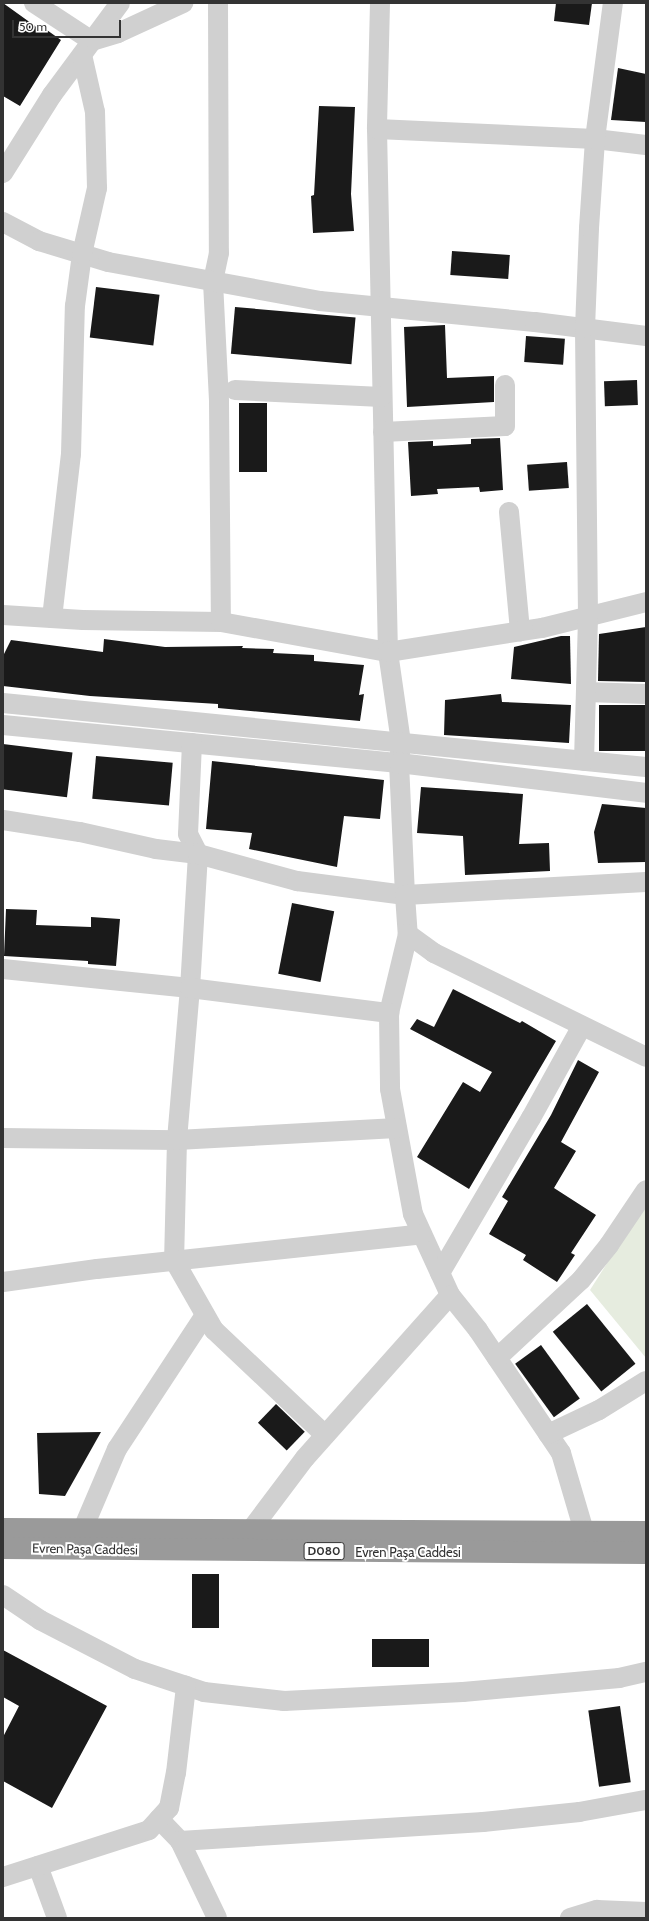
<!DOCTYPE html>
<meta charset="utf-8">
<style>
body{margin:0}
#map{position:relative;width:649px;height:1921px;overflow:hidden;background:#fff;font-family:Cabin,sans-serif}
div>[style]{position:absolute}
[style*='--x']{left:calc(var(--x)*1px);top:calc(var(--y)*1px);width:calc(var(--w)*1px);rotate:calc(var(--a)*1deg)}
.green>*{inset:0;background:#e6ecdf}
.building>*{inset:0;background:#1a1a1a;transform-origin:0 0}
.minor>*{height:20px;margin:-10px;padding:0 10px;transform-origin:10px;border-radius:10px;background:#d0d0d0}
.highway>*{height:22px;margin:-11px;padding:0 11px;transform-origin:11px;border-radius:11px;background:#9a9a9a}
span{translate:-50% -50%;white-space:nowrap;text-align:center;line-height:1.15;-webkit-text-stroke:4px #fff;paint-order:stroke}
.shield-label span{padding:1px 3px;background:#fff;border:1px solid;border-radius:3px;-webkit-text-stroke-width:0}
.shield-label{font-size:12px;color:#333;font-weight:700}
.street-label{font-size:13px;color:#333}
.frame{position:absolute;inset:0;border:4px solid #333;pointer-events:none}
.scale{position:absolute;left:12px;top:20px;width:109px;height:18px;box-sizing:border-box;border:2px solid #333;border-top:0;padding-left:5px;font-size:12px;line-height:14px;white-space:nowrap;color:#333;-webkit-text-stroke:3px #fff;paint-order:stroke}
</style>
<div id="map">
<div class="green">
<i style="clip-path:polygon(646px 1202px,646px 1358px,590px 1290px)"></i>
</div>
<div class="building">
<i style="clip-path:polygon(3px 3px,42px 31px,44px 28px,61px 40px,20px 106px,3px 96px)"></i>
<i style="clip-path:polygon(556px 3px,592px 3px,589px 25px,554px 21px)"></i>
<i style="clip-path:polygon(618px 68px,646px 74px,646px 122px,611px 120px)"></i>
<i style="clip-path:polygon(319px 106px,355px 107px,351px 194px,354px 231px,313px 233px,311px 196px,314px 195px)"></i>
<i style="left:452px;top:251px;width:58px;height:24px;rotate:4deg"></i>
<i style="left:96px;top:287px;width:64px;height:51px;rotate:7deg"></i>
<i style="left:235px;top:307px;width:121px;height:47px;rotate:5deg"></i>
<i style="clip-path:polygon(445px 325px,447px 378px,494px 376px,494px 402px,407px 407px,404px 327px)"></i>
<i style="left:526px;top:336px;width:39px;height:26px;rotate:4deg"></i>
<i style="left:637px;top:380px;width:25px;height:33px;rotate:88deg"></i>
<i style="left:239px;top:403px;width:28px;height:69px"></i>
<i style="clip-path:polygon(500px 438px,503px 490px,480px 492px,479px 487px,437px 489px,438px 494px,411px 496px,408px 442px,433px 441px,433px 446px,471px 444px,471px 439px)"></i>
<i style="left:567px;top:462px;width:26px;height:40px;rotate:86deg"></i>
<i style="clip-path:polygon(646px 627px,646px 682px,598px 681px,599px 634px)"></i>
<i style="clip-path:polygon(561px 636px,570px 636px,571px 684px,511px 679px,514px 647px)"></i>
<i style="clip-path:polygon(104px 639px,165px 647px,243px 646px,242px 648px,274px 649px,273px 653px,314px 655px,314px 661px,364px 665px,359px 695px,364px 694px,360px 721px,218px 708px,218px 704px,90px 696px,3px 686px,3px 656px,11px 640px,103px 652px)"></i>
<i style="clip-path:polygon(501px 694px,502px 702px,571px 705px,569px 743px,444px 735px,445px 700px)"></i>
<i style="left:599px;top:705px;width:47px;height:46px"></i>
<i style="left:3px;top:744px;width:70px;height:45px;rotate:7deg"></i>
<i style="left:96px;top:756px;width:77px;height:43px;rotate:5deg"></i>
<i style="clip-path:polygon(212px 761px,384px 780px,380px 819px,344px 816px,337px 867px,249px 849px,252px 833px,206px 829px)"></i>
<i style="clip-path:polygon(421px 787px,523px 794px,519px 844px,549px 843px,550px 871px,465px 875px,463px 836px,417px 833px)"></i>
<i style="clip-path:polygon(602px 804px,646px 808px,646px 862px,598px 863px,594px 832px)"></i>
<i style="left:292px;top:903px;width:43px;height:72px;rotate:11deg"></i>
<i style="clip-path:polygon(6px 909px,37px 910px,36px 925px,91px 927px,91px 917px,120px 919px,116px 966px,88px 964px,88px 961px,4px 956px)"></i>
<i style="clip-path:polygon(453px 989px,520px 1023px,522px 1021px,556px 1041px,469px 1189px,417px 1157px,463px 1082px,480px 1092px,492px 1072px,410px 1029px,417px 1019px,434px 1027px)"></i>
<i style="clip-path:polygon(578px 1060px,599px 1072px,561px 1142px,576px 1151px,554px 1188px,596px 1215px,571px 1253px,575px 1255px,557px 1282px,523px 1260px,526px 1255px,489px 1234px,508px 1201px,502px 1197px,551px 1115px)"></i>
<i style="left:587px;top:1304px;width:77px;height:44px;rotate:51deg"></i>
<i style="left:541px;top:1345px;width:66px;height:32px;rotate:54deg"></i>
<i style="left:276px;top:1404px;width:40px;height:26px;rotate:44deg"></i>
<i style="clip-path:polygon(101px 1432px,65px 1496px,39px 1494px,37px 1433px)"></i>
<i style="left:192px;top:1574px;width:27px;height:54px"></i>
<i style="left:429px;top:1639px;width:28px;height:57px;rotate:90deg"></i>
<i style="clip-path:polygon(3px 1650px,107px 1706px,52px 1808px,3px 1781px,3px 1737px,19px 1706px,3px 1697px)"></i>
<i style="left:620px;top:1706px;width:77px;height:32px;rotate:82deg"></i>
</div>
<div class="minor">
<i style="--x:34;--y:3;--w:69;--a:33.2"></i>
<i style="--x:92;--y:41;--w:27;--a:-17"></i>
<i style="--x:118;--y:33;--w:72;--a:-24.8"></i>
<i style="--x:218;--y:3;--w:250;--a:89.8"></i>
<i style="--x:219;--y:253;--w:30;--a:102"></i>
<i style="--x:213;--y:282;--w:120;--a:87.1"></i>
<i style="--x:219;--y:402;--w:220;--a:89.5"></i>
<i style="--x:380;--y:3;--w:126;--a:91.4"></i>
<i style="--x:377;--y:129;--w:523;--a:88.8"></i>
<i style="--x:388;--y:652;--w:91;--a:81.8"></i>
<i style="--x:401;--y:742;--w:21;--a:95"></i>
<i style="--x:399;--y:763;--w:132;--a:87.4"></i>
<i style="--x:405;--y:895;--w:241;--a:-3.1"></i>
<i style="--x:377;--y:129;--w:218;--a:2.6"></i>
<i style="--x:595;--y:139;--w:51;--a:6.7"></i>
<i style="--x:3;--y:173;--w:92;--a:-57.9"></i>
<i style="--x:52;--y:95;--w:114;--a:-53.5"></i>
<i style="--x:3;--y:222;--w:41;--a:27.8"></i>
<i style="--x:39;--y:241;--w:72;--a:16.9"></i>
<i style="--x:108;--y:262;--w:216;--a:10.4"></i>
<i style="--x:320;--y:301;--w:216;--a:5.6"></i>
<i style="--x:535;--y:322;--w:112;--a:7.2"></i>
<i style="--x:235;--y:390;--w:147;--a:2.7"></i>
<i style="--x:383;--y:432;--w:122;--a:-2.8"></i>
<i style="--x:505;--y:426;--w:41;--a:-90"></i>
<i style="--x:509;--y:512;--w:120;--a:84.7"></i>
<i style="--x:3;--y:615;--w:80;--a:3.6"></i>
<i style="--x:83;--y:620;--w:138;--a:0.8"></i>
<i style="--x:221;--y:622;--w:170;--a:10.2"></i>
<i style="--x:388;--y:652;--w:156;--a:-8.9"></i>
<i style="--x:542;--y:628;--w:107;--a:-14"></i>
<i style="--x:52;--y:618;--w:165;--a:-83.4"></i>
<i style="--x:71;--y:454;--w:148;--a:-88.5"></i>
<i style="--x:75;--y:306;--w:52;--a:-82.3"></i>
<i style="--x:82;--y:254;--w:68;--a:-77.2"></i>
<i style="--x:97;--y:188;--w:76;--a:-91.5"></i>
<i style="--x:95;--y:112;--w:58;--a:-102.8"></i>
<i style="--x:586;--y:692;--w:60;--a:1.9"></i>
<i style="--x:3;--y:703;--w:646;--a:5.68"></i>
<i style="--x:3;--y:725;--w:398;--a:5.5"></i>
<i style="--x:399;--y:763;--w:249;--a:6.9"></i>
<i style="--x:192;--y:743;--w:91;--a:92.5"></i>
<i style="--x:188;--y:834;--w:22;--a:63"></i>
<i style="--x:198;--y:854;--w:134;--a:93.4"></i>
<i style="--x:190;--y:988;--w:153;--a:94.9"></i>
<i style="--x:177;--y:1140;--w:120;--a:91.4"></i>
<i style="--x:174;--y:1260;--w:81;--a:60.3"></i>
<i style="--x:214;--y:1330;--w:153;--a:43.4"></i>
<i style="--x:584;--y:761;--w:145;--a:-88.4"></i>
<i style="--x:588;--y:616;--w:288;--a:-90.6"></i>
<i style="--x:585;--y:328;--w:100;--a:-87.7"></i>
<i style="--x:589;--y:228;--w:89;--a:-86.1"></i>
<i style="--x:595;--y:139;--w:137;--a:-82.5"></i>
<i style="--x:3;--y:820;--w:78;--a:8.9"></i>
<i style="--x:80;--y:832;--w:78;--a:12.6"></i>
<i style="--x:156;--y:849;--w:42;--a:6.8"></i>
<i style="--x:198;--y:854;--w:103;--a:15.3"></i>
<i style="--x:297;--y:881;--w:109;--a:7.4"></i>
<i style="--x:405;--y:895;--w:39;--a:86"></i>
<i style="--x:408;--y:934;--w:32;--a:36"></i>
<i style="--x:434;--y:953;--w:236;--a:26.1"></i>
<i style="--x:408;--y:934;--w:81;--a:103.5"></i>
<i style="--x:389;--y:1013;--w:76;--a:89.2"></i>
<i style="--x:390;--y:1089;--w:127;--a:79.6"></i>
<i style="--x:413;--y:1214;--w:89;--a:65.4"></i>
<i style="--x:450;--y:1295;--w:45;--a:51.3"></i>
<i style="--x:478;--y:1330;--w:148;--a:56"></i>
<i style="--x:561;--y:1453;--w:81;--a:73.6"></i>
<i style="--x:3;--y:969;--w:188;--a:5.8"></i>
<i style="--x:190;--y:988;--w:201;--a:7.2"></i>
<i style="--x:3;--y:1138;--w:174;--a:0.7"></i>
<i style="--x:177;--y:1140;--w:220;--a:-3.1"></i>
<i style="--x:440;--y:1273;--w:180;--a:-59.6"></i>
<i style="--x:531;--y:1118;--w:105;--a:-61"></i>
<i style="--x:3;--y:1282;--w:95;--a:-7.9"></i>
<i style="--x:97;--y:1269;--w:327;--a:-6.1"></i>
<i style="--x:497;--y:1358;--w:115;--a:-42.9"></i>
<i style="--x:581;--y:1280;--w:45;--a:-51.3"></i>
<i style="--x:609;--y:1245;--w:66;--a:-56.1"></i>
<i style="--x:548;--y:1434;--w:56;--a:-25.2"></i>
<i style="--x:599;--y:1410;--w:55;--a:-31.7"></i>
<i style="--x:82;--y:1531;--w:89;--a:-66.9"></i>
<i style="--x:117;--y:1449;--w:160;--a:-56.7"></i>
<i style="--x:250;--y:1531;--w:91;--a:-53"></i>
<i style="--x:305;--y:1458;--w:218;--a:-48.3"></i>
<i style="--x:3;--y:1595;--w:45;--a:34"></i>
<i style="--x:40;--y:1620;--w:107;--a:27.3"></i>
<i style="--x:135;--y:1669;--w:73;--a:18.4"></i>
<i style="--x:204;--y:1692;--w:81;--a:6.4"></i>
<i style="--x:284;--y:1701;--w:179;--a:-2.9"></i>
<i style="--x:463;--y:1692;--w:157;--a:-5.1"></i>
<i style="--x:619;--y:1678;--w:28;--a:-13"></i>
<i style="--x:159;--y:1819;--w:30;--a:46"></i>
<i style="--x:180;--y:1841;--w:85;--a:64.3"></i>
<i style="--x:180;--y:1841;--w:304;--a:-3.6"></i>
<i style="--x:483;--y:1822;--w:97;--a:-5.9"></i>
<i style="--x:579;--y:1812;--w:68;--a:-10.2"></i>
<i style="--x:38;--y:1866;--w:55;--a:69.9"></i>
<i style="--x:3;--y:1877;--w:153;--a:-17.8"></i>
<i style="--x:149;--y:1830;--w:30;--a:-48"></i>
<i style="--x:169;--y:1808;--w:36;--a:-79"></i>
<i style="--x:176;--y:1773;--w:88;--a:-83.4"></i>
<i style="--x:570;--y:1918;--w:28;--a:-17"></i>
<i style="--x:597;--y:1910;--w:49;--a:2.3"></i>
</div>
<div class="highway">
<i style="--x:3;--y:1529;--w:643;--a:0.27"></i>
<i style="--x:3;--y:1548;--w:643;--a:0.45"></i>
</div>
<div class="shield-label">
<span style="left:324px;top:1551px">D080</span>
</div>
<div class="street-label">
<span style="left:85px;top:1549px;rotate:1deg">Evren Paşa Caddesi</span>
<span style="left:408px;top:1552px">Evren Paşa Caddesi</span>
</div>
<div class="frame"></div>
<div class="scale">50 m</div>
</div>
